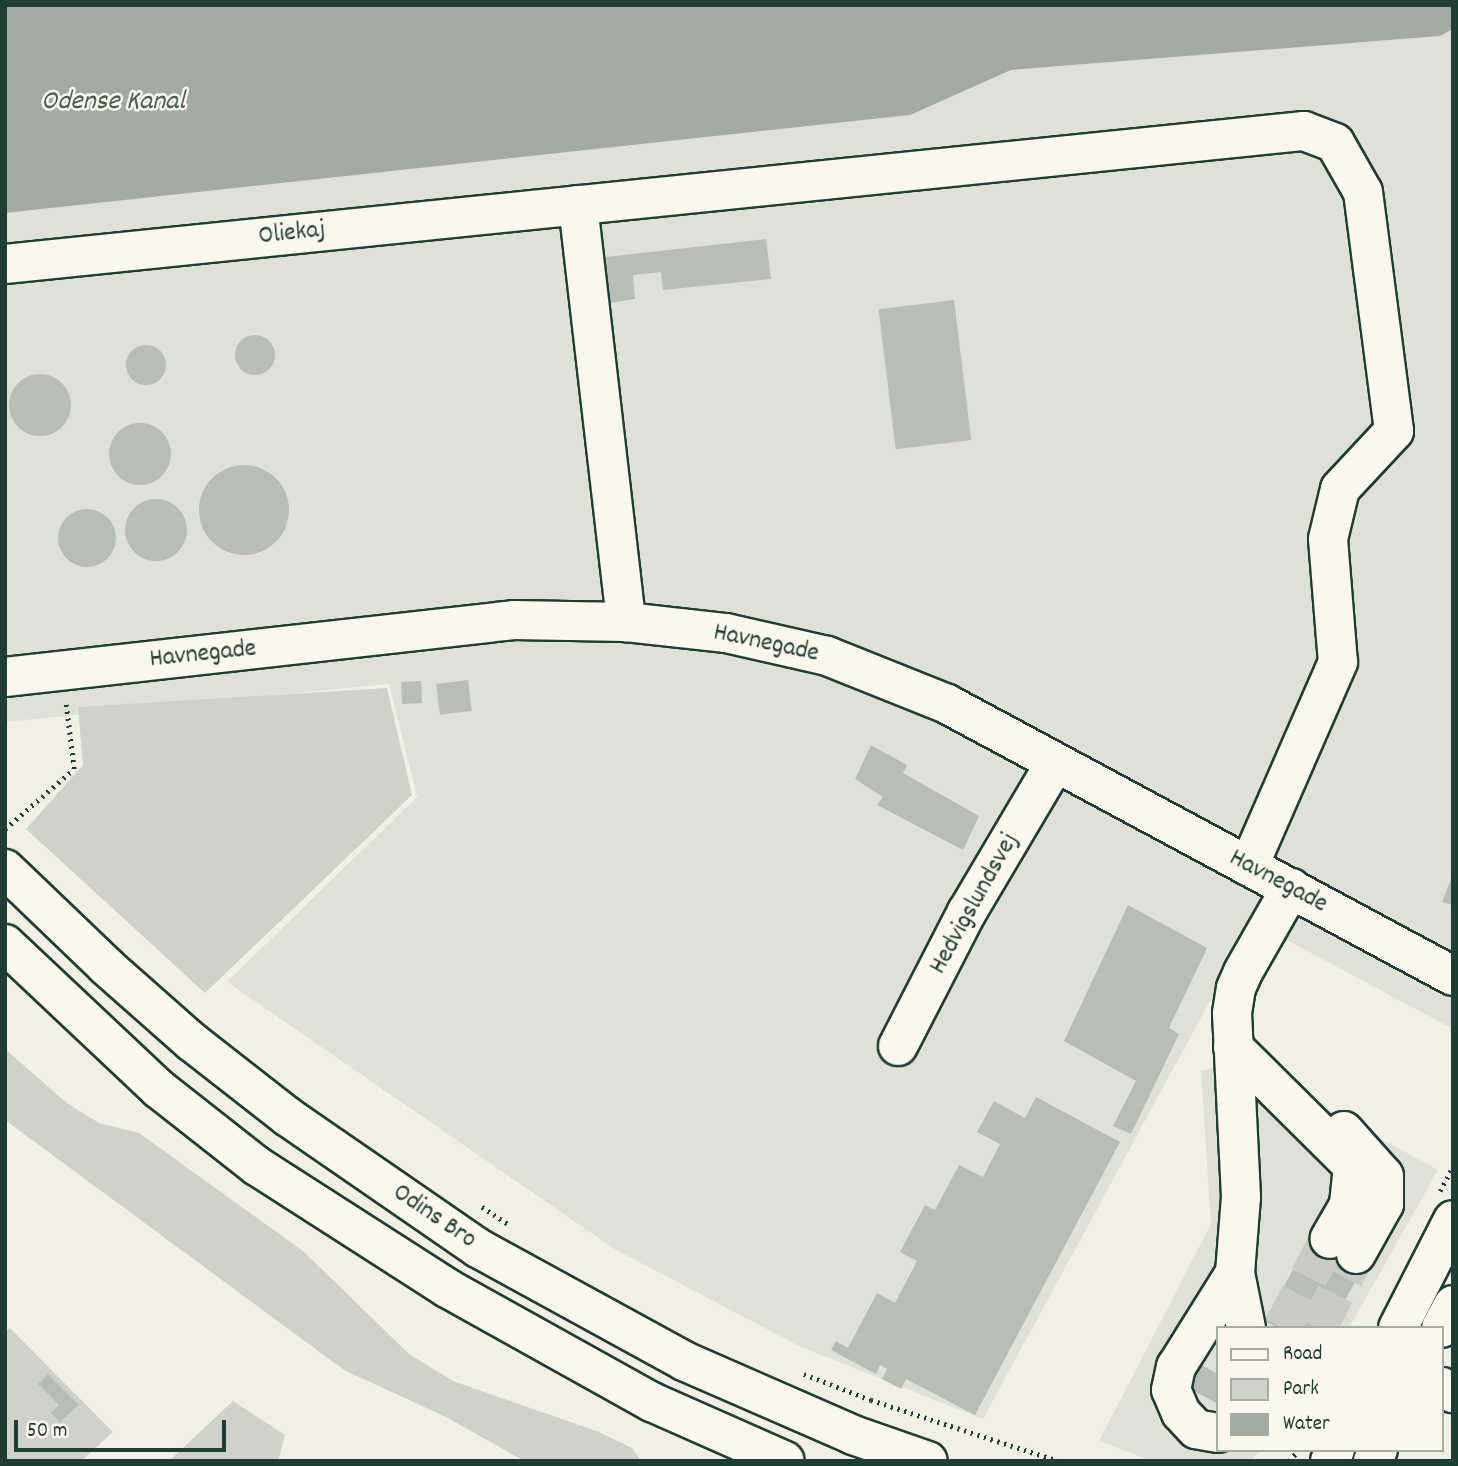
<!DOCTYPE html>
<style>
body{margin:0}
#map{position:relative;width:1458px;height:1466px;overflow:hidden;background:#f2f0e5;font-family:Dekko,sans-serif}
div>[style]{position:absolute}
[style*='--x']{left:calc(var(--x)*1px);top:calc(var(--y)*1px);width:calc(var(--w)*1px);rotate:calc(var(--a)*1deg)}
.built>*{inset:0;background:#e0e1d6}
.green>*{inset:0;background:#cfd2c8}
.water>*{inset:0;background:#a2aba1}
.building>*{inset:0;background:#b7beb3;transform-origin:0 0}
.round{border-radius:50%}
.minor-tunnel>*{height:38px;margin-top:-19px;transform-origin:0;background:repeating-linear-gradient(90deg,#c8ccc2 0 38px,transparent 0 57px)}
.path>*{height:4.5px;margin-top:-2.25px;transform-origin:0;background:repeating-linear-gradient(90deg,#1f3d34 0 2px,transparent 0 7px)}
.roads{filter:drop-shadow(2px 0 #1f3d34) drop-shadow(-2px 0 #1f3d34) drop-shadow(0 2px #1f3d34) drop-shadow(0 -2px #1f3d34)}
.minor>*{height:38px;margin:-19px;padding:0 19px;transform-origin:19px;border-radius:19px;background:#fbf7ec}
.major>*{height:38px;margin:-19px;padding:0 19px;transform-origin:19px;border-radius:19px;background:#fbf7ec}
span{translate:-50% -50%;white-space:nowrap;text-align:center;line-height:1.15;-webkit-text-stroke:5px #fbf7ec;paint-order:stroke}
.street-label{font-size:26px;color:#1f3d34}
.water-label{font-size:28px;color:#465e55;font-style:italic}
.frame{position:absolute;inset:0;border:7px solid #1f3d34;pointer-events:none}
.legend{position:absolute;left:1216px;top:1326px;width:228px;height:126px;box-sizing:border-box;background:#fbf7ec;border:2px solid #a3ada2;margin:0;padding:9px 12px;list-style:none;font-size:21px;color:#1f3d34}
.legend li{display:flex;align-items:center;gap:14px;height:35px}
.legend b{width:35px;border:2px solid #a3ada2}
.scale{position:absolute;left:14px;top:1420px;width:212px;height:32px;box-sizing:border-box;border:4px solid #1f3d34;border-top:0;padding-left:9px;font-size:21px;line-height:24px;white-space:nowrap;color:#1f3d34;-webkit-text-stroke:5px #fbf7ec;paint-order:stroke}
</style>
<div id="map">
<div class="built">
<i style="clip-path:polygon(1453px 29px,1453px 1029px,1253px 922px,983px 1419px,801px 1347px,616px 1250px,227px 982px,417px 797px,389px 684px,5px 722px,5px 213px,910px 115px,1011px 70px,1440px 36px)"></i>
<i style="clip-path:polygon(1263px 1055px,1300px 1094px,1438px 1170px,1349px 1328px,1218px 1328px,1218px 1450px,1262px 1450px,1250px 1460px,1152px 1461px,1099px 1441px,1211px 1224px,1201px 1071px)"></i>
</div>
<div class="green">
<i style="clip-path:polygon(387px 688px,412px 795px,205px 993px,26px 829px,83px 765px,78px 707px)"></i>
<i style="clip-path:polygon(5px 1049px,68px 1104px,99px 1123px,139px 1133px,303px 1251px,409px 1354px,453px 1381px,599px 1432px,632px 1448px,641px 1461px,524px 1461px,446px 1417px,344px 1370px,5px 1120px)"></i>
<i style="clip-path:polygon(10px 1328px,113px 1432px,81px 1461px,5px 1461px,5px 1331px)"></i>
<i style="clip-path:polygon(233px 1401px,285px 1435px,278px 1461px,169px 1461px)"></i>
</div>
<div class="water">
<i style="clip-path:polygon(5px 5px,1453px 5px,1453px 29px,1440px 36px,1011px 70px,910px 115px,5px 213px)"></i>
</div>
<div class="building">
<i style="clip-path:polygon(766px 239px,771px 279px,663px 290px,661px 272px,633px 275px,635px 299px,610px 303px,606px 257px)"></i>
<i style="left:954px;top:300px;width:141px;height:76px;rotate:83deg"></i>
<i class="round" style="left:235px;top:335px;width:40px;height:40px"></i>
<i class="round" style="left:126px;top:345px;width:40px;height:40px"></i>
<i class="round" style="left:9px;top:374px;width:62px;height:62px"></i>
<i class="round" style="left:109px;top:423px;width:62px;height:62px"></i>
<i class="round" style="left:199px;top:465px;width:90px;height:90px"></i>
<i class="round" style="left:125px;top:499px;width:62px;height:62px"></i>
<i class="round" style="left:58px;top:509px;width:58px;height:58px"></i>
<i style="left:468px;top:680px;width:31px;height:32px;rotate:83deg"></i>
<i style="left:421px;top:681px;width:22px;height:20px;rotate:87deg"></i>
<i style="clip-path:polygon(871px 745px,907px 765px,903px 773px,979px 816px,963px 850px,877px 805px,883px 797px,855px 779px)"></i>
<i style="clip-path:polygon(1453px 874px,1453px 905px,1442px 902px)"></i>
<i style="clip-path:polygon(1128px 905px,1207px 948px,1169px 1028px,1179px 1034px,1131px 1134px,1113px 1126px,1136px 1081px,1064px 1041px)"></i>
<i style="clip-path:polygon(1036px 1097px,1120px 1142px,975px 1415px,906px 1379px,901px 1389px,882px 1379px,887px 1369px,880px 1365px,876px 1374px,831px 1350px,836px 1341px,848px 1348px,877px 1293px,895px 1303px,917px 1261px,900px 1252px,925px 1205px,935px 1210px,959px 1165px,983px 1177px,1000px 1144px,977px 1132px,994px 1101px,1025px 1118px)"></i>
<i style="clip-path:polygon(1314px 1231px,1367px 1260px,1330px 1328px,1278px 1328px,1265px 1321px)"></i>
<i style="clip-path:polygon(1189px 1358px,1218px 1374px,1218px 1404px,1176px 1381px)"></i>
<i style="clip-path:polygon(48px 1374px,79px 1405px,60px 1422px,51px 1413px,59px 1405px,38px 1384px)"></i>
</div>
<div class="minor-tunnel">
<i style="--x:1282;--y:1328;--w:101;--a:-62.2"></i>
<i style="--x:1318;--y:1328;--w:83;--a:-62.8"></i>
</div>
<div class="path">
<i style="--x:5;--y:829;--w:91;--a:-41"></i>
<i style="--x:74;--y:769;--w:65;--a:-97"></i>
<i style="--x:1440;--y:1191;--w:27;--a:-62"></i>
<i style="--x:482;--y:1207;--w:33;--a:33"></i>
<i style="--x:804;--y:1374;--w:72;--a:21.2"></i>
<i style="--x:871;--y:1400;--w:198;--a:18"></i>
<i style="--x:1289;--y:1461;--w:13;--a:-48"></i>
</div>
<div class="roads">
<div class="minor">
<i style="--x:578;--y:205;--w:420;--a:83.4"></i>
<i style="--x:5;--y:264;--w:1306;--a:-5.85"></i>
<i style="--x:1304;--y:131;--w:33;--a:21"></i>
<i style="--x:1335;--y:143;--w:56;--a:60.3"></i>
<i style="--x:1363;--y:192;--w:241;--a:82.6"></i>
<i style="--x:1394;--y:431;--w:79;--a:133"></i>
<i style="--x:1340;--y:489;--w:51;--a:103.5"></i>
<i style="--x:1328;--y:539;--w:123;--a:85.4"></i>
<i style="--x:1338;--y:662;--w:223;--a:113.6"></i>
<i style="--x:5;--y:677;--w:512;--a:-6.39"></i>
<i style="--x:514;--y:620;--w:112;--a:1"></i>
<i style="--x:626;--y:622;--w:101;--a:6.3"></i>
<i style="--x:726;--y:633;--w:104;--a:12.8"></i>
<i style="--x:827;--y:656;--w:129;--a:21.8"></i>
<i style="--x:947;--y:704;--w:574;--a:28.26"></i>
<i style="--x:898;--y:1046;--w:151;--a:-62.8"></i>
<i style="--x:967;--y:912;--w:173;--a:-59.4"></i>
<i style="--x:1233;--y:1047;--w:169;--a:44.8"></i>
<i style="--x:1353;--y:1166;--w:39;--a:96"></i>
<i style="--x:1349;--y:1205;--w:39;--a:120"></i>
<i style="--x:1344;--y:1131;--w:60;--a:48.4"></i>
<i style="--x:1384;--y:1176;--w:28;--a:90"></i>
<i style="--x:1356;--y:1254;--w:57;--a:-60.8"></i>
<i style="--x:1384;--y:1204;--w:26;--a:-130"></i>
<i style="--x:1246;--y:1328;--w:56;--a:-101.3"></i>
<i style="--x:1235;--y:1273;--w:76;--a:-85.5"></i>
<i style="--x:1241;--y:1197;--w:184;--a:-92.8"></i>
<i style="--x:1232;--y:1013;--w:25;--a:-81"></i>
<i style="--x:1236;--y:988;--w:17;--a:-66"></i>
<i style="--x:1243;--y:972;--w:97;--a:-60.3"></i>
<i style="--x:1398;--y:1328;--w:121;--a:-63"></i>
<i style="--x:1441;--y:1328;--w:26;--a:-62"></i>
<i style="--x:1442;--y:1387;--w:13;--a:29"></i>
<i style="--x:1218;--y:1433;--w:22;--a:-170"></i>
<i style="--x:1196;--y:1429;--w:22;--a:-133"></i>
<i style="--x:1181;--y:1413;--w:25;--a:-113"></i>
<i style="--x:1171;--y:1390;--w:24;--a:-78"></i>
<i style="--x:1176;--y:1367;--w:111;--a:-57.9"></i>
<i style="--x:1330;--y:1461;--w:12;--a:-66"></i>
<i style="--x:1373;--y:1461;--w:12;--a:-66"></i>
</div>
<div class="major">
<i style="--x:5;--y:869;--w:140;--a:43.8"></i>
<i style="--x:106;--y:966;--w:115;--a:41.5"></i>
<i style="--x:192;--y:1042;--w:122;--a:38"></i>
<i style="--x:288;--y:1117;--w:231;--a:34.6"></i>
<i style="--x:478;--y:1248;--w:235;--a:28.7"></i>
<i style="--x:684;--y:1361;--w:184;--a:23.6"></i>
<i style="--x:853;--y:1435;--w:79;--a:19.1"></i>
<i style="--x:5;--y:944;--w:212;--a:43.3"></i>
<i style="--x:159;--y:1089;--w:125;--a:38.2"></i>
<i style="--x:257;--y:1166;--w:226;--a:32.7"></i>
<i style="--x:447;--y:1288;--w:235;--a:29.1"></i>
<i style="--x:652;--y:1402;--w:145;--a:23.9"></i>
</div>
</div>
<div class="street-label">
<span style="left:292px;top:234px;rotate:-6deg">Oliekaj</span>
<span style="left:766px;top:644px;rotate:12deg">Havnegade</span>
<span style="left:203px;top:655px;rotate:-6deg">Havnegade</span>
<span style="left:1278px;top:882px;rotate:28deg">Havnegade</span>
<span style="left:975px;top:904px;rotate:-61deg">Hedvigslundsvej</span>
<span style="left:434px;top:1217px;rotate:34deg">Odins Bro</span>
</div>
<div class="water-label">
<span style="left:113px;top:103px">Odense Kanal</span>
</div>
<div class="frame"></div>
<ul class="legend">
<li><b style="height:9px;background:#fbf7ec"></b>Road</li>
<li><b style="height:19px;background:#cfd2c8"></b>Park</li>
<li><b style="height:19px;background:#a2aba1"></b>Water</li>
</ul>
<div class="scale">50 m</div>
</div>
